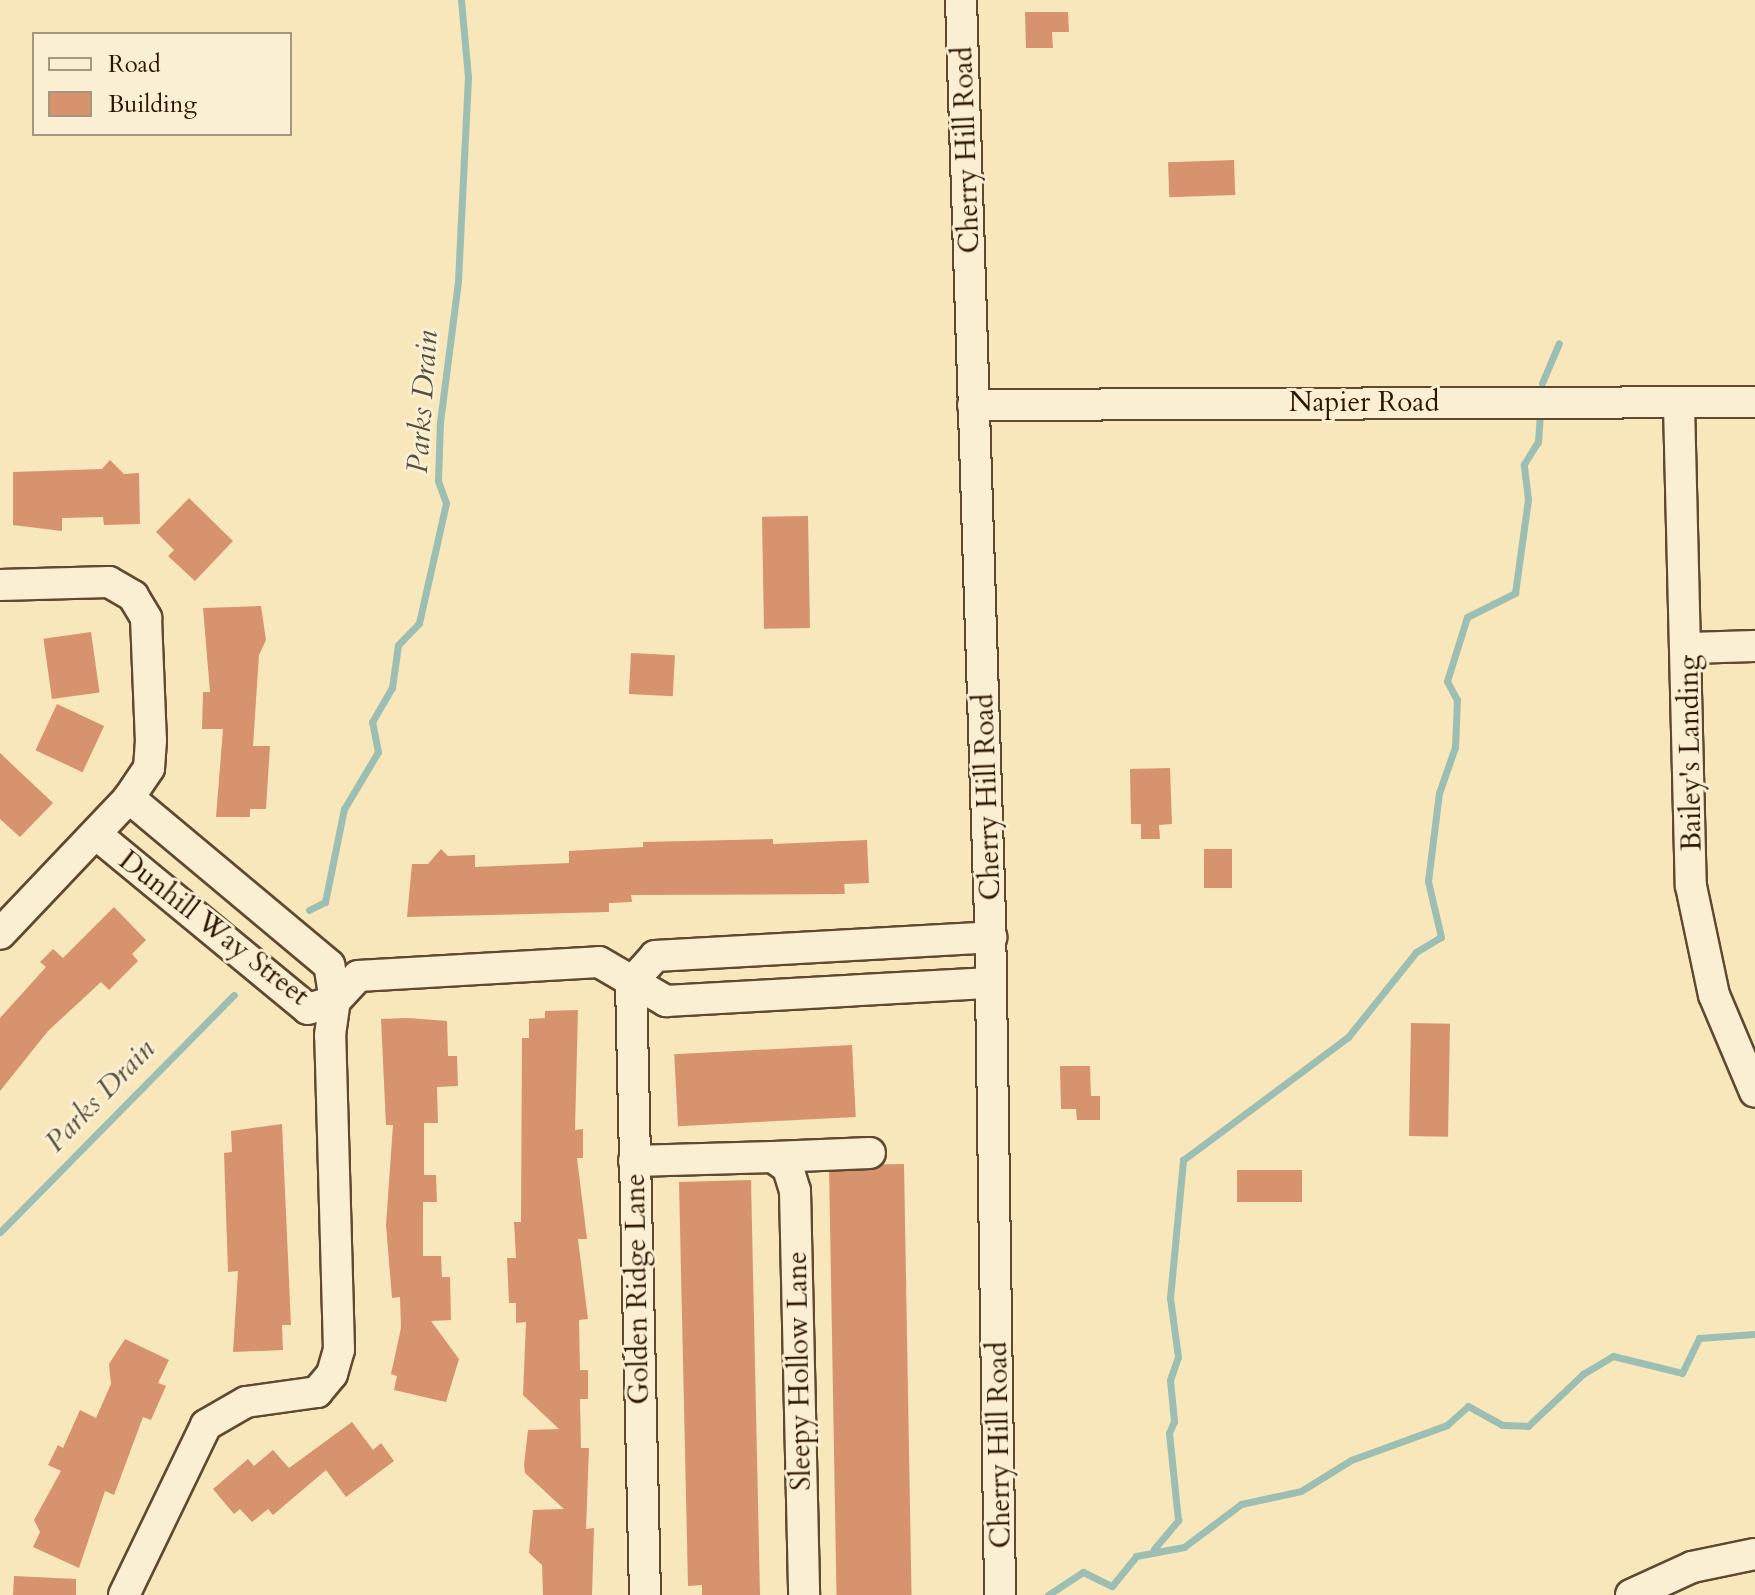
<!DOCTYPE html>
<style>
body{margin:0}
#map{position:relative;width:1755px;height:1595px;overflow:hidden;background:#f7e7bb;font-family:Cardo,serif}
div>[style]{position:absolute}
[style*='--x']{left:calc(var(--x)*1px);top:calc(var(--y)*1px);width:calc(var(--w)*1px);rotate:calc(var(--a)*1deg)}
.stream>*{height:7px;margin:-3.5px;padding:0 3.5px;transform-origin:3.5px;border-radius:3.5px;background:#9dbfb3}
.building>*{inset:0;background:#d6936d;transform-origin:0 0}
.roads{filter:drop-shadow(2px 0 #604931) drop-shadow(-2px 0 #604931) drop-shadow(0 2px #604931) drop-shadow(0 -2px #604931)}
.minor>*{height:30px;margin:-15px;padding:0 15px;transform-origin:15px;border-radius:15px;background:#faefd3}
span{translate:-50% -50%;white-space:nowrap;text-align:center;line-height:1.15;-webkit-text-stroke:6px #faefd3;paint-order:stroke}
.street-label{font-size:28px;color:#2e1403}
.water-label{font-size:30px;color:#555041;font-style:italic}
.legend{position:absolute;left:32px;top:32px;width:260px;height:104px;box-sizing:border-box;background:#faefd3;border:2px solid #a89780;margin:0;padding:10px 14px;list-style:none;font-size:24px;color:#2e1403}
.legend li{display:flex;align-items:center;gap:16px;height:40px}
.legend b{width:40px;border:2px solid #a89780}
</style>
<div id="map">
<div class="stream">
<i style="--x:1542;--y:383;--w:43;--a:-67"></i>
<i style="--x:309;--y:910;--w:18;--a:-27"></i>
<i style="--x:325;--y:902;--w:95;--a:-78.5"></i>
<i style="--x:344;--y:809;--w:66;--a:-59.2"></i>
<i style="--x:378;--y:752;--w:31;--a:-101"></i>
<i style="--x:372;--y:722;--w:39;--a:-60"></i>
<i style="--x:392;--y:688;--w:43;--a:-82.1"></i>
<i style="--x:398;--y:645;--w:30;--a:-46"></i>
<i style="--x:419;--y:623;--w:123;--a:-77.3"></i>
<i style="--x:446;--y:503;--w:23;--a:-110"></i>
<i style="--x:438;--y:481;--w:59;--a:-88.1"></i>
<i style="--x:440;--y:422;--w:142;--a:-82.7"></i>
<i style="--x:458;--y:281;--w:204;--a:-87.2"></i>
<i style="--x:468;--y:77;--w:77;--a:-95.2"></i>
<i style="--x:0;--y:1232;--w:333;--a:-45.4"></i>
<i style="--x:1154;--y:1549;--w:38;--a:-50"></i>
<i style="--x:1178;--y:1520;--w:87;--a:-95.9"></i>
<i style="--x:1169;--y:1433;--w:13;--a:-67"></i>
<i style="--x:1174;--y:1421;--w:41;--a:-95.6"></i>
<i style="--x:1170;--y:1380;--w:24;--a:-71"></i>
<i style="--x:1178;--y:1357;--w:60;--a:-97.7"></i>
<i style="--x:1170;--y:1298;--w:139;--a:-84.6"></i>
<i style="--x:1183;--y:1160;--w:206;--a:-36.7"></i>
<i style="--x:1348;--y:1037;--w:109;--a:-51.3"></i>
<i style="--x:1416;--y:952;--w:29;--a:-31"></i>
<i style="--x:1441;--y:937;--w:57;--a:-103.1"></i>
<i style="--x:1428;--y:881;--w:89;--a:-82.9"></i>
<i style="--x:1439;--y:793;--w:49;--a:-70.8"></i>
<i style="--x:1455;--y:747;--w:47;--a:-87.6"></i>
<i style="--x:1457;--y:700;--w:21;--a:-118"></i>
<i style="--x:1447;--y:681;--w:67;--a:-72.6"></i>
<i style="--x:1467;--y:617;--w:54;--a:-26.6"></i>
<i style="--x:1515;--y:593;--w:95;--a:-82.1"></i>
<i style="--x:1528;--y:499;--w:35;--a:-97"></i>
<i style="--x:1524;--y:464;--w:26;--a:-58"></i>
<i style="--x:1538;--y:442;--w:29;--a:-86"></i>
<i style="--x:1048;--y:1595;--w:42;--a:-33.3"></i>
<i style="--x:1083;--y:1572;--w:32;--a:26"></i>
<i style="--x:1112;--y:1586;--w:38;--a:-51"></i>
<i style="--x:1136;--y:1556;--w:49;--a:-10.6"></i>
<i style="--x:1184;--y:1547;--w:71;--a:-37"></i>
<i style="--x:1241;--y:1504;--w:61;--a:-12.2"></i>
<i style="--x:1301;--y:1491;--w:59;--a:-31.8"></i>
<i style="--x:1351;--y:1460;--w:102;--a:-20"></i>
<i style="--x:1447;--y:1425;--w:28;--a:-42"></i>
<i style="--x:1468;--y:1406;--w:39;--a:29"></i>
<i style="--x:1502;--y:1425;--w:26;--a:2"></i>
<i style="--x:1528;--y:1426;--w:76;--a:-43.4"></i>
<i style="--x:1583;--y:1374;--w:35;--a:-31"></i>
<i style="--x:1613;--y:1356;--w:71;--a:13.8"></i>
<i style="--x:1682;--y:1373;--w:39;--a:-64"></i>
<i style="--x:1699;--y:1338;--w:56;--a:-4.1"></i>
</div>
<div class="building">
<i style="clip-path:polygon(1025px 12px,1068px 12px,1069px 32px,1052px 32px,1053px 48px,1026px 48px)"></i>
<i style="left:1234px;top:160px;width:35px;height:66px;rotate:88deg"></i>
<i style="clip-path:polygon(110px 460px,124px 474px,139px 473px,140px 524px,104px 525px,103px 517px,62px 518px,62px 531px,13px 525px,13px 472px,102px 469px)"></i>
<i style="clip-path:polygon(189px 498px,233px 541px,195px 581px,168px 556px,174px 550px,156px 532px)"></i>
<i style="left:808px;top:516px;width:112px;height:46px;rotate:89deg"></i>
<i style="clip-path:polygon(261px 606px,266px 640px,259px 655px,253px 746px,270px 746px,266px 809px,250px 809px,250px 817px,216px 817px,223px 729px,202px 729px,203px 692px,210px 692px,203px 608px)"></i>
<i style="left:91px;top:632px;width:61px;height:48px;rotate:82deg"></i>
<i style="left:631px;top:653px;width:44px;height:41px;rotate:3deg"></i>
<i style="left:57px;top:704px;width:52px;height:51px;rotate:25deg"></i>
<i style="clip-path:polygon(0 753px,53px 803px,20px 837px,0 819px)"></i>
<i style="clip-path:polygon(1170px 768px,1172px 824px,1159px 825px,1160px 839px,1141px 839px,1141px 824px,1131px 824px,1130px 769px)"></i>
<i style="clip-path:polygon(773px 839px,773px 844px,867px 840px,869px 883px,844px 884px,845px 894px,631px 895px,632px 902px,609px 903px,609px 912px,407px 917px,412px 864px,428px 864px,441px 849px,448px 856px,475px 855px,475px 867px,569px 863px,569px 851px,643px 847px,643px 842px)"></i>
<i style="left:1204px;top:849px;width:28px;height:39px"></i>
<i style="clip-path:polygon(114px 907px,146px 940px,132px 954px,138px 961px,109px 990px,101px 982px,48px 1031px,0 1091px,0 1018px,46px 967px,40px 962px,53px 949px,63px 958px)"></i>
<i style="clip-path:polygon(578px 1010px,575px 1130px,583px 1129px,583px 1158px,577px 1158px,587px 1239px,578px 1239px,588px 1319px,579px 1320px,580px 1370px,588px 1370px,588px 1399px,580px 1399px,581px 1448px,589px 1448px,586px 1529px,594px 1528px,592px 1595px,543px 1595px,542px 1565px,529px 1553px,533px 1510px,564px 1509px,525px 1473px,524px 1465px,528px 1430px,559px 1429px,523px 1395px,526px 1322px,516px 1323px,516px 1303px,509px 1303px,507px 1258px,516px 1258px,514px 1222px,521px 1222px,522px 1038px,529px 1038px,529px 1019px,545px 1018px,545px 1011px)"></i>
<i style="clip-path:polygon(408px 1018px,447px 1021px,448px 1056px,457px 1056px,458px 1086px,437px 1087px,438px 1123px,424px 1123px,424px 1175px,436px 1175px,437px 1202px,423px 1202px,423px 1256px,441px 1256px,442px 1277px,450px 1277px,451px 1320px,431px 1321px,459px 1359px,446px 1402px,394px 1390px,397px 1376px,391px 1374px,401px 1328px,400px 1297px,392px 1298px,386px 1225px,393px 1125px,386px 1125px,381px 1019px)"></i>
<i style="left:1411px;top:1023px;width:39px;height:113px;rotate:1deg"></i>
<i style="left:852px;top:1045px;width:72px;height:178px;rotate:87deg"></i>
<i style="clip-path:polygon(1060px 1066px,1090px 1066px,1091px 1096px,1100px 1096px,1100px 1120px,1077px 1120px,1076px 1109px,1061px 1109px)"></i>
<i style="clip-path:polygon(282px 1124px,291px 1325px,282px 1325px,283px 1350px,233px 1352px,238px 1271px,228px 1272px,224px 1153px,232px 1152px,231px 1131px)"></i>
<i style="left:904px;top:1164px;width:431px;height:75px;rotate:89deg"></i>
<i style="left:1302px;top:1170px;width:32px;height:65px;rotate:90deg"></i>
<i style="clip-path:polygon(751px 1180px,760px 1595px,702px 1595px,702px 1585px,688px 1586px,679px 1182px)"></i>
<i style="clip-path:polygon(125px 1339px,169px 1360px,158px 1383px,166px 1386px,151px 1420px,143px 1417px,114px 1495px,105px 1491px,79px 1568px,33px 1547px,40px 1532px,34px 1520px,61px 1471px,48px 1465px,58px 1445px,63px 1448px,80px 1410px,96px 1418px,111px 1384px,109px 1364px)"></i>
<i style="clip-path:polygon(352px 1422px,373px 1450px,381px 1443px,394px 1461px,346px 1497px,326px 1470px,273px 1515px,268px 1509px,252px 1522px,240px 1509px,234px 1514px,213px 1489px,248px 1459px,254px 1466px,273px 1450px,289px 1468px)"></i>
<i style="clip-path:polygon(14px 1576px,76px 1579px,76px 1595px,13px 1595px)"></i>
</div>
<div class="roads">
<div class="minor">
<i style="--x:961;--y:0;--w:917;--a:88.19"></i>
<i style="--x:990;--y:917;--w:678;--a:89.15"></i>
<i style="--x:973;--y:405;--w:782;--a:-0.22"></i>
<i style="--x:1679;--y:405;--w:481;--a:88.6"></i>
<i style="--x:1691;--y:886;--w:111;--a:78.1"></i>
<i style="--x:1714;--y:995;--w:105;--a:67.1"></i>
<i style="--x:0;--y:585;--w:109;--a:-1.6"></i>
<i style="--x:109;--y:582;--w:28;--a:30"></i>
<i style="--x:133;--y:596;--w:26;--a:59"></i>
<i style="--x:146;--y:618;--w:122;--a:87.7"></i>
<i style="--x:151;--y:740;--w:28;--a:94"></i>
<i style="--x:149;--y:768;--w:36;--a:124"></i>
<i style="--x:129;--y:798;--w:187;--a:133.5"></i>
<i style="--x:1689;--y:648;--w:66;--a:-1.7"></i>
<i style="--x:97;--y:835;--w:273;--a:39.5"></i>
<i style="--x:308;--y:1009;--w:28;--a:-17"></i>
<i style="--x:335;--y:1001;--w:34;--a:-47"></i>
<i style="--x:358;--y:976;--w:241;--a:-3.3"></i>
<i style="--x:599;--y:962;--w:78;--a:30.2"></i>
<i style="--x:666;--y:1001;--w:325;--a:-3.2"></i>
<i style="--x:631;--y:983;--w:612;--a:88.69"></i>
<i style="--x:631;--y:983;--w:36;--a:-48"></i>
<i style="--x:655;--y:956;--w:337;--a:-3.2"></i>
<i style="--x:773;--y:1157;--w:97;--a:-2.4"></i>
<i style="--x:634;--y:1161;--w:139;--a:-1.6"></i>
<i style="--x:773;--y:1157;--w:19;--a:36"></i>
<i style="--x:788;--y:1168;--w:24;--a:73"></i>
<i style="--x:795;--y:1191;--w:404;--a:88.7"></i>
<i style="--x:124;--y:1595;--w:189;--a:-64.2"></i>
<i style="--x:206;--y:1425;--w:46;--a:-29.9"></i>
<i style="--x:246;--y:1402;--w:72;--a:-8"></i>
<i style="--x:317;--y:1392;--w:23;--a:-50"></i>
<i style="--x:332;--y:1374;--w:25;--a:-74"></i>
<i style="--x:339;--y:1350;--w:315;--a:-91.6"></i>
<i style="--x:330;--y:1035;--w:34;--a:-82"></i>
<i style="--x:335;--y:1001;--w:36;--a:-99"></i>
<i style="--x:329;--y:965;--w:261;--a:-140.1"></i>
<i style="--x:1631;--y:1595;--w:67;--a:-24.7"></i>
<i style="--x:1692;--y:1567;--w:64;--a:-11.7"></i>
</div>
</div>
<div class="street-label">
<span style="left:966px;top:150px;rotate:-92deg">Cherry Hill Road</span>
<span style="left:1364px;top:402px">Napier Road</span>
<span style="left:1690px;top:753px;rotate:-91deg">Bailey's Landing</span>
<span style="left:987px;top:797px;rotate:-92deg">Cherry Hill Road</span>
<span style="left:214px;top:928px;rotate:38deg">Dunhill Way Street</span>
<span style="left:637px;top:1289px;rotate:-91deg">Golden Ridge Lane</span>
<span style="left:799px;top:1371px;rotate:-91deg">Sleepy Hollow Lane</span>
<span style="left:999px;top:1445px;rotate:-91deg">Cherry Hill Road</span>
</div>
<div class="water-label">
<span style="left:423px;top:402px;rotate:-86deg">Parks Drain</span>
<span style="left:100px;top:1096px;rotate:-46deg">Parks Drain</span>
</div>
<ul class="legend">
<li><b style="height:10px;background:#faefd3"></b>Road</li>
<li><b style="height:22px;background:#d6936d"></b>Building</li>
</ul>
</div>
